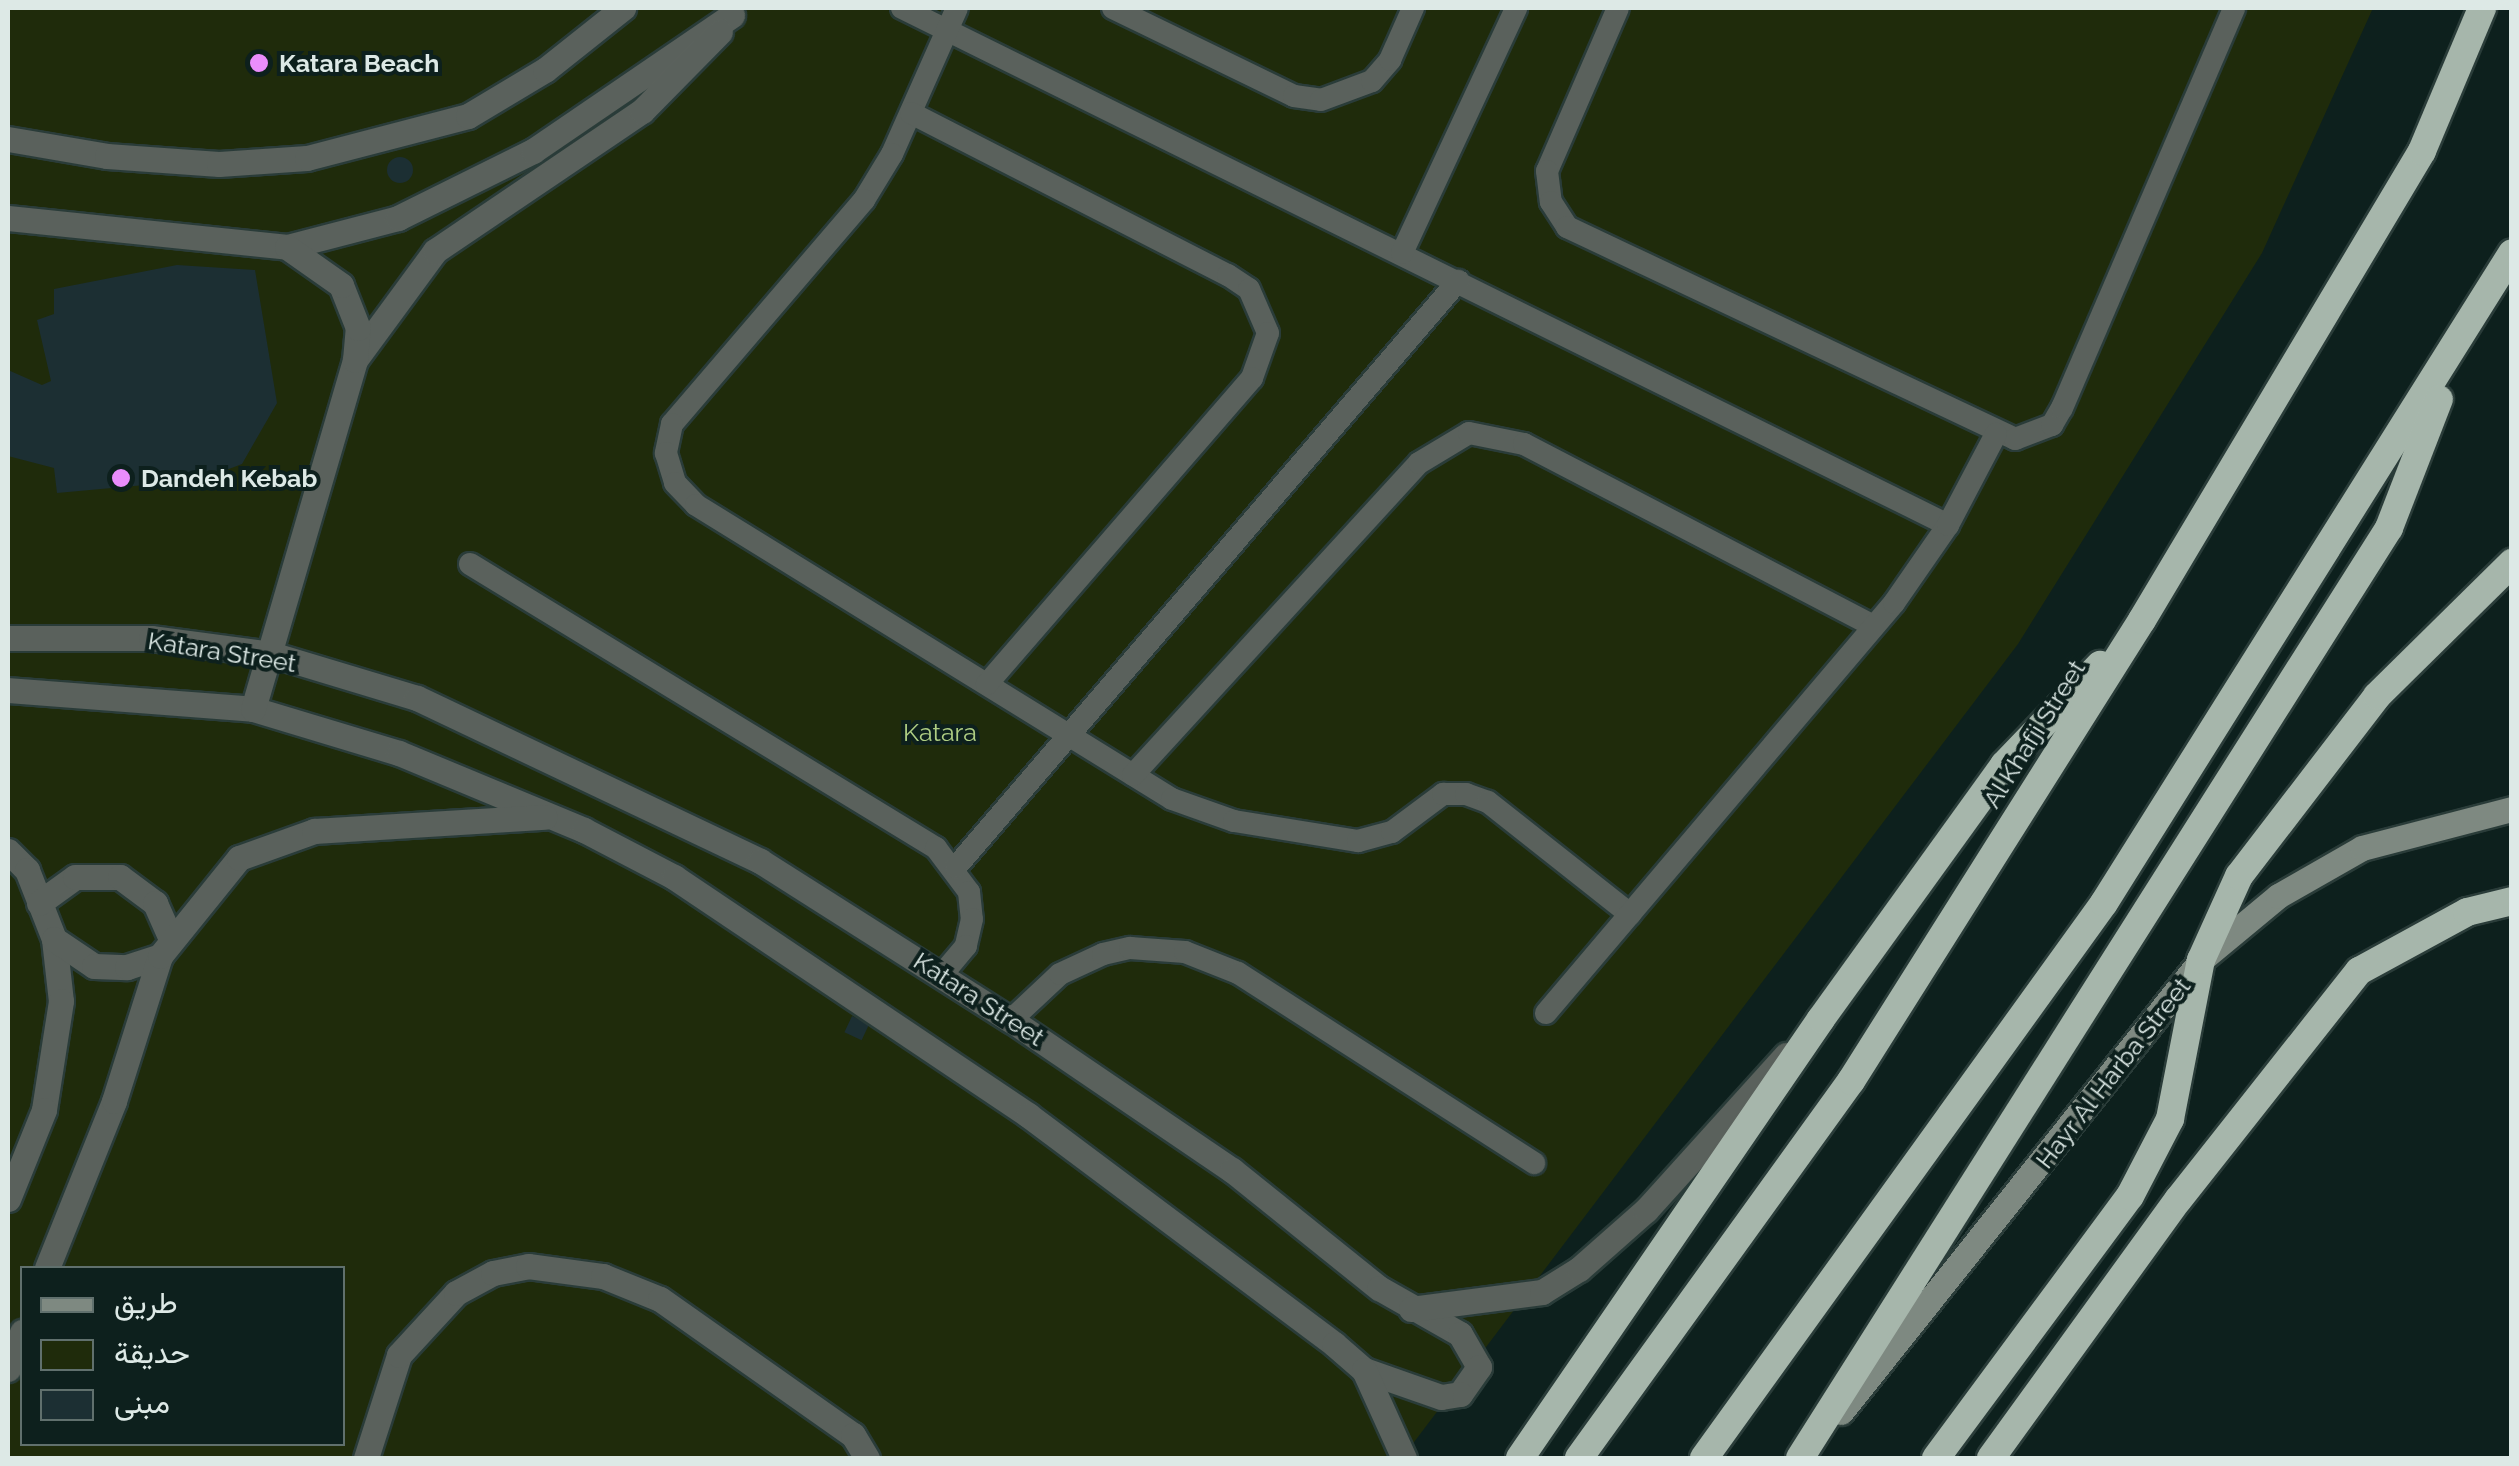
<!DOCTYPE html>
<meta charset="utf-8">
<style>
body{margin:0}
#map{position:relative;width:2519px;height:1466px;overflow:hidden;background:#0d201d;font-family:Raleway,Vazirmatn,sans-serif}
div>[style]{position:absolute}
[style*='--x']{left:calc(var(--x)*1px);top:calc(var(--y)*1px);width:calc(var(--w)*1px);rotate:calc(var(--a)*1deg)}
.green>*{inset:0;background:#1f2b0b}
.building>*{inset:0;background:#1c2f33;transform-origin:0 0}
.round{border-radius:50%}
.roads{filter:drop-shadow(2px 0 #2a3c39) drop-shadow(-2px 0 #2a3c39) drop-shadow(0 2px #2a3c39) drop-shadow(0 -2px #2a3c39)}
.service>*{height:22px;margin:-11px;padding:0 11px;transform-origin:11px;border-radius:11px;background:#5a615c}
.pedestrian>*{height:25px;margin:-12.5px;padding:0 12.5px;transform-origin:12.5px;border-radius:12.5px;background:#5a615c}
.minor>*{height:25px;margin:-12.5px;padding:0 12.5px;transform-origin:12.5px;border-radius:12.5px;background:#5a615c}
.secondary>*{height:25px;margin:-12.5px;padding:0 12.5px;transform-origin:12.5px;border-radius:12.5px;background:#7e8981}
.trunk>*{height:28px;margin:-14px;padding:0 14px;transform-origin:14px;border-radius:14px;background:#a6b6ab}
.dots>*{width:28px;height:28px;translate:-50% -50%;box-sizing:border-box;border:5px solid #0d201d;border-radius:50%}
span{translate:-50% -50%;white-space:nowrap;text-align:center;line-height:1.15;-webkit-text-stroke:8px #0d201d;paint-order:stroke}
.poi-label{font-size:25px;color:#dde9e6;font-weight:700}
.left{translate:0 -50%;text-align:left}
.street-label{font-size:25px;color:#dde9e6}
.park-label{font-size:25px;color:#afce83}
.frame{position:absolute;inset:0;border:10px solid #dde9e6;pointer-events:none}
.legend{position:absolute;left:20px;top:1266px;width:325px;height:180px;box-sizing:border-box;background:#0d201d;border:2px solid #60706d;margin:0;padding:12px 18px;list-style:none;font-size:30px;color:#dde9e6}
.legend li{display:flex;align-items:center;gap:20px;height:50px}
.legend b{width:50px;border:2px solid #60706d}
</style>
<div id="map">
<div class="green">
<i style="clip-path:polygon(evenodd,8px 8px,2373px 8px,2262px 253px,2018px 644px,1402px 1458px,8px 1458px,8px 8px,22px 1268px,342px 1268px,342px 1444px,22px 1444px,22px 1268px)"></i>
</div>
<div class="building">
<i class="round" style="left:387px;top:157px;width:26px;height:26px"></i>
<i style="clip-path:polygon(177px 265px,255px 270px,277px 403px,242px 464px,200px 480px,57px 493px,54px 468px,8px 456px,8px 370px,42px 385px,51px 381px,37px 320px,54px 314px,54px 289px)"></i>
<i style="left:852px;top:1016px;width:19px;height:18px;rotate:25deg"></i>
</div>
<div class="roads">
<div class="service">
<i style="--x:902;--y:8;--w:1167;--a:26.3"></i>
<i style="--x:957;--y:8;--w:160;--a:114"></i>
<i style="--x:892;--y:154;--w:54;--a:121.3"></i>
<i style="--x:864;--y:200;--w:295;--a:130.6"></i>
<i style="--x:672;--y:424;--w:30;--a:102"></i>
<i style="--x:666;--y:453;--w:31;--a:73"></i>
<i style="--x:675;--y:483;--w:30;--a:46"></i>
<i style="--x:696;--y:505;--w:559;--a:31.7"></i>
<i style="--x:1172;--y:799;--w:66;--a:19.5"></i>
<i style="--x:1234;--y:821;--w:126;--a:9.2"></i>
<i style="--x:1358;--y:841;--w:35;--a:-15"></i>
<i style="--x:1392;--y:832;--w:64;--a:-36.7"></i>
<i style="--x:1443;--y:794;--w:23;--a:0"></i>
<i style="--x:1466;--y:794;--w:23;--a:20"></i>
<i style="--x:1488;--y:802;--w:181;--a:38.3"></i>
<i style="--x:1113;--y:8;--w:201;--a:25.9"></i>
<i style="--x:1294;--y:96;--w:27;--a:8"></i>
<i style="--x:1321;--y:100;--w:54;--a:-20.4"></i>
<i style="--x:1372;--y:81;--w:28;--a:-49"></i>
<i style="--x:1390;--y:60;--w:57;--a:-66.1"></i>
<i style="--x:1618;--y:8;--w:178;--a:113.5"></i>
<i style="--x:1547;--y:171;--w:31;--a:83"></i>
<i style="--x:1551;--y:202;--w:30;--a:57"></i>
<i style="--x:1567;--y:227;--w:496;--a:25.3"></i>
<i style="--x:2015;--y:439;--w:40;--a:-21"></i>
<i style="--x:2052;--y:425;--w:20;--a:-60"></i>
<i style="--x:2062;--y:408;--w:435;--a:-66.7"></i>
<i style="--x:911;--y:113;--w:356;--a:27.1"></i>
<i style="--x:1228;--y:275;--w:25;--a:34"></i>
<i style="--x:1249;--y:289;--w:48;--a:66.6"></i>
<i style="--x:1268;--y:333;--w:48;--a:109.6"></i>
<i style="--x:1252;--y:378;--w:405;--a:130.9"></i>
<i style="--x:1402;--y:253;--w:270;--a:-65"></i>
<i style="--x:470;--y:564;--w:546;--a:31.36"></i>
<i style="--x:936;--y:848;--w:55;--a:53.1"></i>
<i style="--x:969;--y:892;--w:27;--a:84"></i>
<i style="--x:972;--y:919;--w:28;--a:103"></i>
<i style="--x:966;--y:946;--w:38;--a:130"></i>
<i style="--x:1133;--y:775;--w:423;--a:-47.5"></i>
<i style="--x:1419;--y:463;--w:58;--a:-31"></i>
<i style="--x:1469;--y:433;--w:56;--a:11.3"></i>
<i style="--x:1524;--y:444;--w:394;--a:27.5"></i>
<i style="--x:956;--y:867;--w:772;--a:-49.41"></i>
<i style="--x:1546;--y:1013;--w:538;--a:-49.68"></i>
<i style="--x:1894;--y:603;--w:95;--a:-55.3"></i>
<i style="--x:1948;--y:525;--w:103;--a:-62.2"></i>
<i style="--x:1011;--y:1020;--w:67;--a:-43.2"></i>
<i style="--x:1060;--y:974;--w:47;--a:-24.9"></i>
<i style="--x:1103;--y:954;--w:28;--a:-13"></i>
<i style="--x:1130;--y:948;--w:55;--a:4.2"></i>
<i style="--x:1185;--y:952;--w:57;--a:21.6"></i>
<i style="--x:1238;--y:973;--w:352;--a:32.7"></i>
</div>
<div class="pedestrian">
<i style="--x:8;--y:139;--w:100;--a:9.7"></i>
<i style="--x:107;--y:156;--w:112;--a:4.1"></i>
<i style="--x:219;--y:164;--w:88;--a:-3.9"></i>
<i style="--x:307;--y:158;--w:166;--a:-14.6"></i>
<i style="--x:468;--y:116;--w:90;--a:-30.9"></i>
<i style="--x:545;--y:70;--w:100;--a:-38.5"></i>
</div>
<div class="minor">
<i style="--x:8;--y:218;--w:281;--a:5.9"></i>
<i style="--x:287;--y:247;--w:115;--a:-14.6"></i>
<i style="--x:398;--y:218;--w:151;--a:-26.4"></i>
<i style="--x:533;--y:151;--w:241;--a:-34.3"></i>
<i style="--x:355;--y:360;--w:135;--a:-53.7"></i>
<i style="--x:435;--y:251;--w:250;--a:-34.1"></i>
<i style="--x:642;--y:111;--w:111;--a:-45.4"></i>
<i style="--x:8;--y:638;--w:143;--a:0"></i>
<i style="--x:151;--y:638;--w:121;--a:7.6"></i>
<i style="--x:271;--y:654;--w:152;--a:16.8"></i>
<i style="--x:417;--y:698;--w:380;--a:25.4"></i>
<i style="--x:760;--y:861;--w:297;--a:32.4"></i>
<i style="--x:1011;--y:1020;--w:267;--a:34.2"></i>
<i style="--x:1232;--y:1170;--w:189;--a:38.8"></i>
<i style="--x:1379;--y:1288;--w:93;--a:29.6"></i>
<i style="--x:1460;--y:1334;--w:38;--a:60"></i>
<i style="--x:1479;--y:1367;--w:33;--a:125"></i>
<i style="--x:1460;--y:1394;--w:19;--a:171"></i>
<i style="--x:1441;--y:1397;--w:82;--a:-160.7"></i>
<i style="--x:8;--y:690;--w:246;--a:4.4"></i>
<i style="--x:253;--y:709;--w:152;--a:16.8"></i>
<i style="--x:399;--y:753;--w:200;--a:22.6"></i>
<i style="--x:584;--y:830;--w:102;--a:27.6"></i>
<i style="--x:674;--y:877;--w:427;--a:33.9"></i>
<i style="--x:1028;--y:1115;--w:382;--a:36.8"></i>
<i style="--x:1334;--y:1344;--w:40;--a:41"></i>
<i style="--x:1364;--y:1370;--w:97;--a:65.6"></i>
<i style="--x:253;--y:709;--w:364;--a:-73.7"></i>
<i style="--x:355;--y:360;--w:32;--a:-85"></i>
<i style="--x:358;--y:328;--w:46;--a:-111.6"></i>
<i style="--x:341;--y:285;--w:66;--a:-144.9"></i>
<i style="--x:8;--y:851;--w:27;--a:45"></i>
<i style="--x:27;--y:870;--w:74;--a:68.6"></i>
<i style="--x:54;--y:939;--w:62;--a:83.6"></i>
<i style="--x:61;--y:1001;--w:110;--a:98.9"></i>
<i style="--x:44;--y:1110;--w:96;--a:112"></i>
<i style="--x:39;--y:903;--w:44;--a:-35.8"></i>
<i style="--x:75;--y:877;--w:45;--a:0"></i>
<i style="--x:120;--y:877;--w:44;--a:36.6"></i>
<i style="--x:155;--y:903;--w:37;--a:66"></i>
<i style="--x:54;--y:939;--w:48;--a:34"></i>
<i style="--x:94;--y:966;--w:33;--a:2"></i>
<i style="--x:127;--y:967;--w:35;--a:-18"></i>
<i style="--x:47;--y:1268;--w:180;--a:-68.1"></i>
<i style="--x:114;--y:1101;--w:152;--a:-72.4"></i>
<i style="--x:160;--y:956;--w:126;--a:-51.1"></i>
<i style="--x:239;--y:858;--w:80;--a:-19.8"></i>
<i style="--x:314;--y:831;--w:231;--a:-3.5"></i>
<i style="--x:1411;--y:1309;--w:132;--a:-7.4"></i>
<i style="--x:1542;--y:1292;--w:44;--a:-31.9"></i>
<i style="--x:1579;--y:1269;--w:89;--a:-41.4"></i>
<i style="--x:1646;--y:1210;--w:209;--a:-47.9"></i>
<i style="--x:8;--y:1369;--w:40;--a:-69"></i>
<i style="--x:366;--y:1458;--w:108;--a:-72.2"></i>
<i style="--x:399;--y:1355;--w:84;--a:-47.4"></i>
<i style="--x:456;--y:1293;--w:42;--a:-28.4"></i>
<i style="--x:493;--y:1273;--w:36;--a:-11"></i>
<i style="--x:528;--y:1266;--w:76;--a:7.6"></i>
<i style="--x:603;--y:1276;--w:61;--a:22"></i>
<i style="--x:660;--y:1299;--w:236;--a:35.2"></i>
<i style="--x:853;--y:1435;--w:27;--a:59"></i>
</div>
<div class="secondary">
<i style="--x:1841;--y:1412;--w:578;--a:-51.46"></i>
<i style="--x:2201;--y:960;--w:100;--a:-39.7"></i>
<i style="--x:2278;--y:896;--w:97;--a:-29.7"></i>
<i style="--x:2362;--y:848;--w:155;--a:-14.6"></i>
</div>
<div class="trunk">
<i style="--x:1520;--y:1458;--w:532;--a:-55.56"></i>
<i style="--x:1821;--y:1019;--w:313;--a:-54.2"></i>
<i style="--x:2004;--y:765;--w:139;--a:-46.2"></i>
<i style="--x:1579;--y:1458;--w:465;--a:-54.2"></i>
<i style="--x:1851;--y:1081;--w:545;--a:-57.74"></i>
<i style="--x:2142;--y:620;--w:546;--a:-59.16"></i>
<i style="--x:2422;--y:151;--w:155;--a:-67.2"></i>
<i style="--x:1704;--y:1458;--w:684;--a:-54.22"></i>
<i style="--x:2104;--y:903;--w:767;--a:-57.88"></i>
<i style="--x:1800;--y:1458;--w:1101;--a:-57.65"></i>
<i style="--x:2389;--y:528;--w:138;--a:-68.8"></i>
<i style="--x:1936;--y:1458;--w:326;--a:-53.5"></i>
<i style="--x:2130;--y:1196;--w:87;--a:-62.5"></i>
<i style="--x:2170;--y:1119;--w:162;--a:-79"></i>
<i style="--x:2201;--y:960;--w:92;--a:-65.7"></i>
<i style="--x:2239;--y:876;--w:227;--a:-52.5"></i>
<i style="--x:2377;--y:696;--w:190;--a:-44.6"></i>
<i style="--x:1991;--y:1458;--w:319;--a:-54.1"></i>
<i style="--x:2178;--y:1200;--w:292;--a:-51.7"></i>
<i style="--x:2359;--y:971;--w:123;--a:-28.6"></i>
<i style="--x:2467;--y:912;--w:46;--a:-13.7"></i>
</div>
</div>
<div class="dots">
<i style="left:259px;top:63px;background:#ea8dfc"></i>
<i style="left:121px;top:478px;background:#ea8dfc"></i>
</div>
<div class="poi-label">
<span class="left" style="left:279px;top:63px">Katara Beach</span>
<span class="left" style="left:141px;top:478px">Dandeh Kebab</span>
</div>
<div class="street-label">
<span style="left:222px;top:652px;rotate:9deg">Katara Street</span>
<span style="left:2034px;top:734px;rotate:-58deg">Al Khafji Street</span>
<span style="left:979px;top:999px;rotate:33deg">Katara Street</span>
<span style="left:2113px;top:1073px;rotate:-52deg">Hayr Al Harba Street</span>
</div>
<div class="park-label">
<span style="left:940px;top:732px">Katara</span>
</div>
<div class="frame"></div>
<ul class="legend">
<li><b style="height:12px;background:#7e8981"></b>طريق</li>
<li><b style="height:28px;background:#1f2b0b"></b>حديقة</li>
<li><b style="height:28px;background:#1c2f33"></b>مبنى</li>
</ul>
</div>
